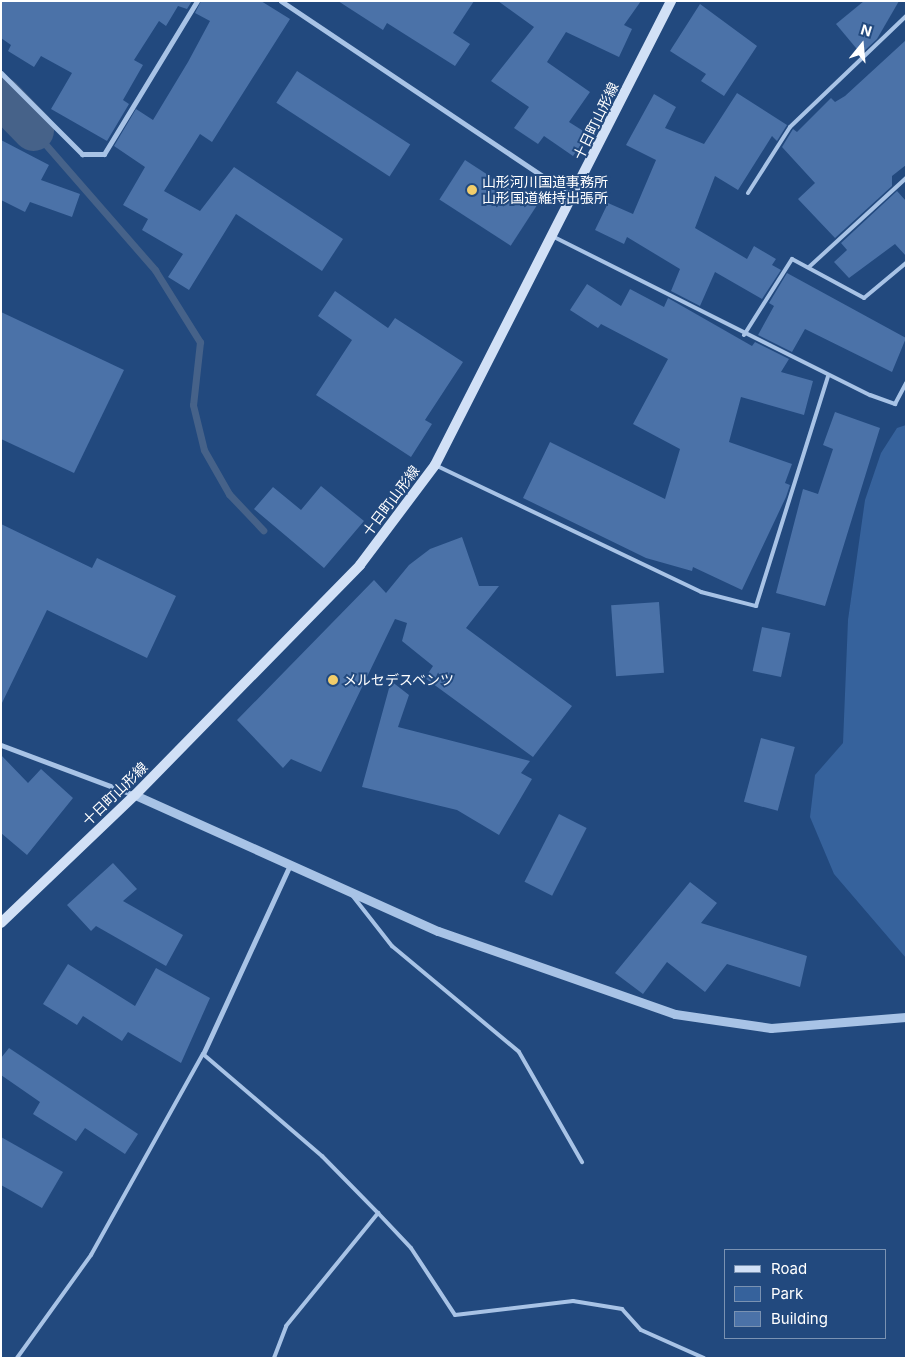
<!DOCTYPE html>
<meta charset="utf-8">
<style>
body{margin:0}
#map{position:relative;width:907px;height:1359px;overflow:hidden;background:#22497e;font-family:Inter,"Noto Sans JP",sans-serif}
div>[style]{position:absolute}
[style*='--x']{left:calc(var(--x)*1px);top:calc(var(--y)*1px);width:calc(var(--w)*1px);rotate:calc(var(--a)*1deg)}
.green>*{inset:0;background:#36629c}
.stream>*{height:7px;margin:-3.5px;padding:0 3.5px;transform-origin:3.5px;border-radius:3.5px;background:#466289}
.river>*{height:41px;margin:-20.5px;padding:0 20.5px;transform-origin:20.5px;border-radius:20.5px;background:#466289}
.building>*{inset:0;background:#4b72a8;transform-origin:0 0}
.service>*{height:4px;margin:-2px;padding:0 2px;transform-origin:2px;border-radius:2px;background:#a8c3e6}
.minor>*{height:5px;margin:-2.5px;padding:0 2.5px;transform-origin:2.5px;border-radius:2.5px;background:#a8c3e6}
.tertiary>*{height:9px;margin:-4.5px;padding:0 4.5px;transform-origin:4.5px;border-radius:4.5px;background:#a8c3e6}
.secondary>*{height:10px;margin:-5px;padding:0 5px;transform-origin:5px;border-radius:5px;background:#d1e0f6}
.dots>*{width:14px;height:14px;translate:-50% -50%;box-sizing:border-box;border:2px solid #22497e;border-radius:50%}
span{translate:-50% -50%;white-space:nowrap;text-align:center;line-height:1.15;-webkit-text-stroke:4px #22497e;paint-order:stroke}
.street-label{font-size:14px;color:#fff}
.poi-label{font-size:14px;color:#fff}
.left{translate:0 -50%;text-align:left}
.frame{position:absolute;inset:0;border:2px solid #fff;pointer-events:none}
.legend{position:absolute;left:724px;top:1249px;width:162px;height:90px;box-sizing:border-box;background:#22497e;border:1px solid #7a92b2;margin:0;padding:6px 9px;list-style:none;font-size:15px;color:#fff}
.legend li{display:flex;align-items:center;gap:10px;height:25px}
.legend b{width:25px;border:1px solid #7a92b2}
.north{position:absolute;left:837px;top:20px;width:50px;height:50px;-webkit-text-stroke:4px #22497e;paint-order:stroke;rotate:17deg;font-size:14px;font-weight:700;line-height:20px;text-align:center;color:#fff}
.north::after{content:'';display:block;margin:auto;width:18px;height:22px;background:#fff;clip-path:polygon(50% 0,100% 100%,50% 72%,0 100%)}
</style>
<div id="map">
<div class="green">
<i style="clip-path:polygon(906px 425px,906px 958px,834px 874px,810px 817px,815px 775px,843px 743px,848px 620px,865px 500px,881px 453px,897px 428px)"></i>
</div>
<div class="stream">
<i style="--x:33;--y:130;--w:186;--a:48.9"></i>
<i style="--x:155;--y:270;--w:85;--a:58"></i>
<i style="--x:200;--y:342;--w:63;--a:96.3"></i>
<i style="--x:193;--y:405;--w:46;--a:76.3"></i>
<i style="--x:204;--y:450;--w:51;--a:60.4"></i>
<i style="--x:229;--y:494;--w:50;--a:46.6"></i>
</div>
<div class="river">
<i style="--x:1;--y:97;--w:46;--a:45.9"></i>
</div>
<div class="building">
<i style="clip-path:polygon(1px 1px,192px 1px,187px 9px,178px 6px,166px 26px,159px 21px,134px 60px,143px 65px,123px 100px,129px 104px,107px 141px,51px 109px,72px 73px,41px 56px,34px 67px,8px 51px,11px 45px,1px 38px)"></i>
<i style="clip-path:polygon(201px 1px,261px 1px,290px 19px,212px 142px,200px 134px,164px 191px,200px 211px,234px 167px,343px 239px,322px 271px,236px 214px,189px 290px,168px 277px,183px 254px,142px 230px,148px 219px,123px 205px,145px 167px,114px 146px,136px 109px,153px 120px,188px 62px,210px 21px,195px 13px)"></i>
<i style="clip-path:polygon(338px 1px,474px 1px,453px 33px,470px 44px,455px 66px,387px 23px,383px 30px)"></i>
<i style="clip-path:polygon(498px 1px,641px 1px,624px 25px,632px 29px,619px 57px,566px 32px,547px 62px,590px 92px,569px 122px,588px 134px,573px 156px,544px 136px,538px 144px,514px 128px,529px 107px,491px 81px,534px 27px)"></i>
<i style="clip-path:polygon(864px 1px,899px 1px,877px 39px,861px 54px,836px 24px)"></i>
<i style="clip-path:polygon(700px 4px,757px 46px,724px 96px,701px 81px,706px 74px,670px 51px)"></i>
<i style="clip-path:polygon(906px 40px,906px 165px,892px 176px,892px 186px,835px 238px,798px 199px,815px 183px,782px 147px,793px 129px,797px 132px,831px 98px,835px 102px,845px 96px)"></i>
<i style="left:297px;top:71px;width:135px;height:38px;rotate:33deg"></i>
<i style="clip-path:polygon(737px 93px,787px 125px,777px 141px,772px 136px,738px 190px,715px 176px,695px 228px,747px 259px,754px 246px,776px 259px,772px 265px,781px 270px,762px 299px,715px 272px,700px 306px,671px 291px,680px 269px,627px 237px,624px 244px,595px 230px,608px 203px,633px 214px,656px 160px,626px 145px,654px 94px,676px 107px,665px 128px,704px 144px)"></i>
<i style="clip-path:polygon(1px 140px,49px 165px,41px 180px,80px 194px,72px 217px,30px 202px,25px 212px,1px 200px)"></i>
<i style="left:465px;top:160px;width:85px;height:47px;rotate:33deg"></i>
<i style="clip-path:polygon(897px 191px,906px 201px,906px 256px,895px 244px,849px 278px,834px 262px,847px 250px,841px 243px)"></i>
<i style="clip-path:polygon(787px 273px,906px 338px,892px 372px,805px 329px,792px 352px,758px 335px,774px 306px,769px 303px)"></i>
<i style="clip-path:polygon(587px 284px,621px 306px,630px 289px,664px 307px,668px 298px,752px 346px,755px 342px,789px 359px,781px 372px,813px 381px,804px 415px,741px 397px,729px 442px,792px 464px,785px 483px,790px 485px,786px 497px,742px 590px,693px 567px,692px 571px,646px 558px,523px 498px,550px 442px,665px 499px,680px 449px,633px 424px,668px 359px,601px 324px,598px 328px,570px 310px)"></i>
<i style="clip-path:polygon(335px 291px,388px 328px,395px 318px,463px 362px,425px 420px,432px 424px,411px 457px,316px 395px,352px 340px,318px 316px)"></i>
<i style="clip-path:polygon(1px 312px,124px 370px,74px 473px,1px 439px)"></i>
<i style="clip-path:polygon(835px 412px,880px 428px,825px 606px,776px 593px,803px 489px,818px 494px,833px 449px,823px 445px)"></i>
<i style="clip-path:polygon(321px 486px,364px 521px,324px 568px,254px 509px,273px 487px,301px 510px)"></i>
<i style="clip-path:polygon(1px 524px,92px 568px,97px 558px,176px 596px,147px 658px,47px 610px,1px 705px)"></i>
<i style="clip-path:polygon(462px 537px,479px 586px,499px 586px,466px 628px,572px 706px,533px 757px,425px 678px,433px 666px,402px 641px,407px 623px,395px 619px,321px 772px,291px 759px,283px 768px,237px 720px,374px 580px,386px 593px,409px 565px,430px 549px)"></i>
<i style="left:659px;top:602px;width:71px;height:48px;rotate:86deg"></i>
<i style="left:762px;top:627px;width:29px;height:45px;rotate:12deg"></i>
<i style="clip-path:polygon(391px 681px,409px 695px,398px 727px,530px 761px,521px 773px,532px 779px,499px 835px,457px 810px,362px 787px)"></i>
<i style="left:761px;top:738px;width:35px;height:66px;rotate:15deg"></i>
<i style="clip-path:polygon(1px 755px,28px 783px,41px 769px,73px 798px,27px 855px,1px 833px)"></i>
<i style="left:559px;top:814px;width:31px;height:76px;rotate:27deg"></i>
<i style="clip-path:polygon(113px 863px,137px 889px,123px 901px,183px 935px,166px 966px,96px 926px,91px 931px,67px 905px)"></i>
<i style="clip-path:polygon(690px 882px,717px 903px,701px 923px,807px 956px,800px 987px,727px 964px,705px 992px,667px 962px,643px 994px,615px 973px)"></i>
<i style="clip-path:polygon(68px 964px,135px 1006px,156px 968px,210px 998px,181px 1063px,128px 1032px,122px 1041px,83px 1016px,77px 1025px,43px 1004px)"></i>
<i style="clip-path:polygon(9px 1048px,138px 1134px,125px 1154px,85px 1128px,76px 1141px,33px 1114px,40px 1102px,1px 1075px,1px 1058px)"></i>
<i style="clip-path:polygon(1px 1137px,63px 1172px,42px 1208px,1px 1185px)"></i>
</div>
<div class="service">
<i style="--x:748;--y:193;--w:78;--a:-57.5"></i>
<i style="--x:790;--y:127;--w:161;--a:-43.7"></i>
<i style="--x:554;--y:237;--w:353;--a:26.6"></i>
<i style="--x:870;--y:395;--w:27;--a:20"></i>
<i style="--x:895;--y:404;--w:24;--a:-62"></i>
<i style="--x:809;--y:267;--w:132;--a:-42.5"></i>
<i style="--x:744;--y:335;--w:90;--a:-57.7"></i>
<i style="--x:792;--y:259;--w:82;--a:28.4"></i>
<i style="--x:864;--y:298;--w:55;--a:-39.8"></i>
<i style="--x:435;--y:465;--w:295;--a:25.5"></i>
<i style="--x:701;--y:592;--w:57;--a:14.3"></i>
<i style="--x:756;--y:606;--w:241;--a:-72.6"></i>
<i style="--x:352;--y:895;--w:65;--a:51.9"></i>
<i style="--x:392;--y:946;--w:165;--a:39.8"></i>
<i style="--x:519;--y:1052;--w:127;--a:60.2"></i>
<i style="--x:17;--y:1358;--w:127;--a:-54.3"></i>
<i style="--x:91;--y:1255;--w:230;--a:-60.9"></i>
<i style="--x:203;--y:1054;--w:157;--a:40.6"></i>
<i style="--x:322;--y:1156;--w:80;--a:45.5"></i>
<i style="--x:378;--y:1213;--w:48;--a:46.7"></i>
<i style="--x:411;--y:1248;--w:80;--a:56.7"></i>
<i style="--x:455;--y:1315;--w:119;--a:-6.8"></i>
<i style="--x:573;--y:1301;--w:50;--a:9.3"></i>
<i style="--x:622;--y:1309;--w:28;--a:48"></i>
<i style="--x:641;--y:1330;--w:69;--a:24"></i>
<i style="--x:274;--y:1358;--w:34;--a:-69"></i>
<i style="--x:286;--y:1326;--w:146;--a:-50.8"></i>
</div>
<div class="minor">
<i style="--x:281;--y:1;--w:350;--a:33.8"></i>
<i style="--x:1;--y:73;--w:115;--a:45"></i>
<i style="--x:82;--y:154;--w:22;--a:0"></i>
<i style="--x:104;--y:154;--w:179;--a:-58.7"></i>
<i style="--x:1;--y:745;--w:142;--a:20.6"></i>
<i style="--x:203;--y:1054;--w:208;--a:-65.3"></i>
</div>
<div class="tertiary">
<i style="--x:135;--y:795;--w:332;--a:24.2"></i>
<i style="--x:438;--y:931;--w:251;--a:19.3"></i>
<i style="--x:675;--y:1014;--w:97;--a:8.3"></i>
<i style="--x:771;--y:1028;--w:135;--a:-4.7"></i>
</div>
<div class="secondary">
<i style="--x:1;--y:923;--w:185;--a:-43.7"></i>
<i style="--x:135;--y:795;--w:322;--a:-45.6"></i>
<i style="--x:360;--y:565;--w:125;--a:-53.1"></i>
<i style="--x:435;--y:465;--w:521;--a:-63.04"></i>
</div>
<div class="dots">
<i style="left:472px;top:190px;background:#f2cd6a"></i>
<i style="left:333px;top:680px;background:#f2cd6a"></i>
</div>
<div class="street-label">
<span style="left:596px;top:121px;rotate:-64deg">十日町山形線</span>
<span style="left:391px;top:501px;rotate:-53deg">十日町山形線</span>
<span style="left:115px;top:794px;rotate:-44deg">十日町山形線</span>
</div>
<div class="poi-label">
<span class="left" style="left:482px;top:190px">山形河川国道事務所<br>山形国道維持出張所</span>
<span class="left" style="left:343px;top:680px">メルセデスベンツ</span>
</div>
<div class="frame"></div>
<ul class="legend">
<li><b style="height:6px;background:#d1e0f6"></b>Road</li>
<li><b style="height:14px;background:#36629c"></b>Park</li>
<li><b style="height:14px;background:#4b72a8"></b>Building</li>
</ul>
<div class="north">N</div>
</div>
